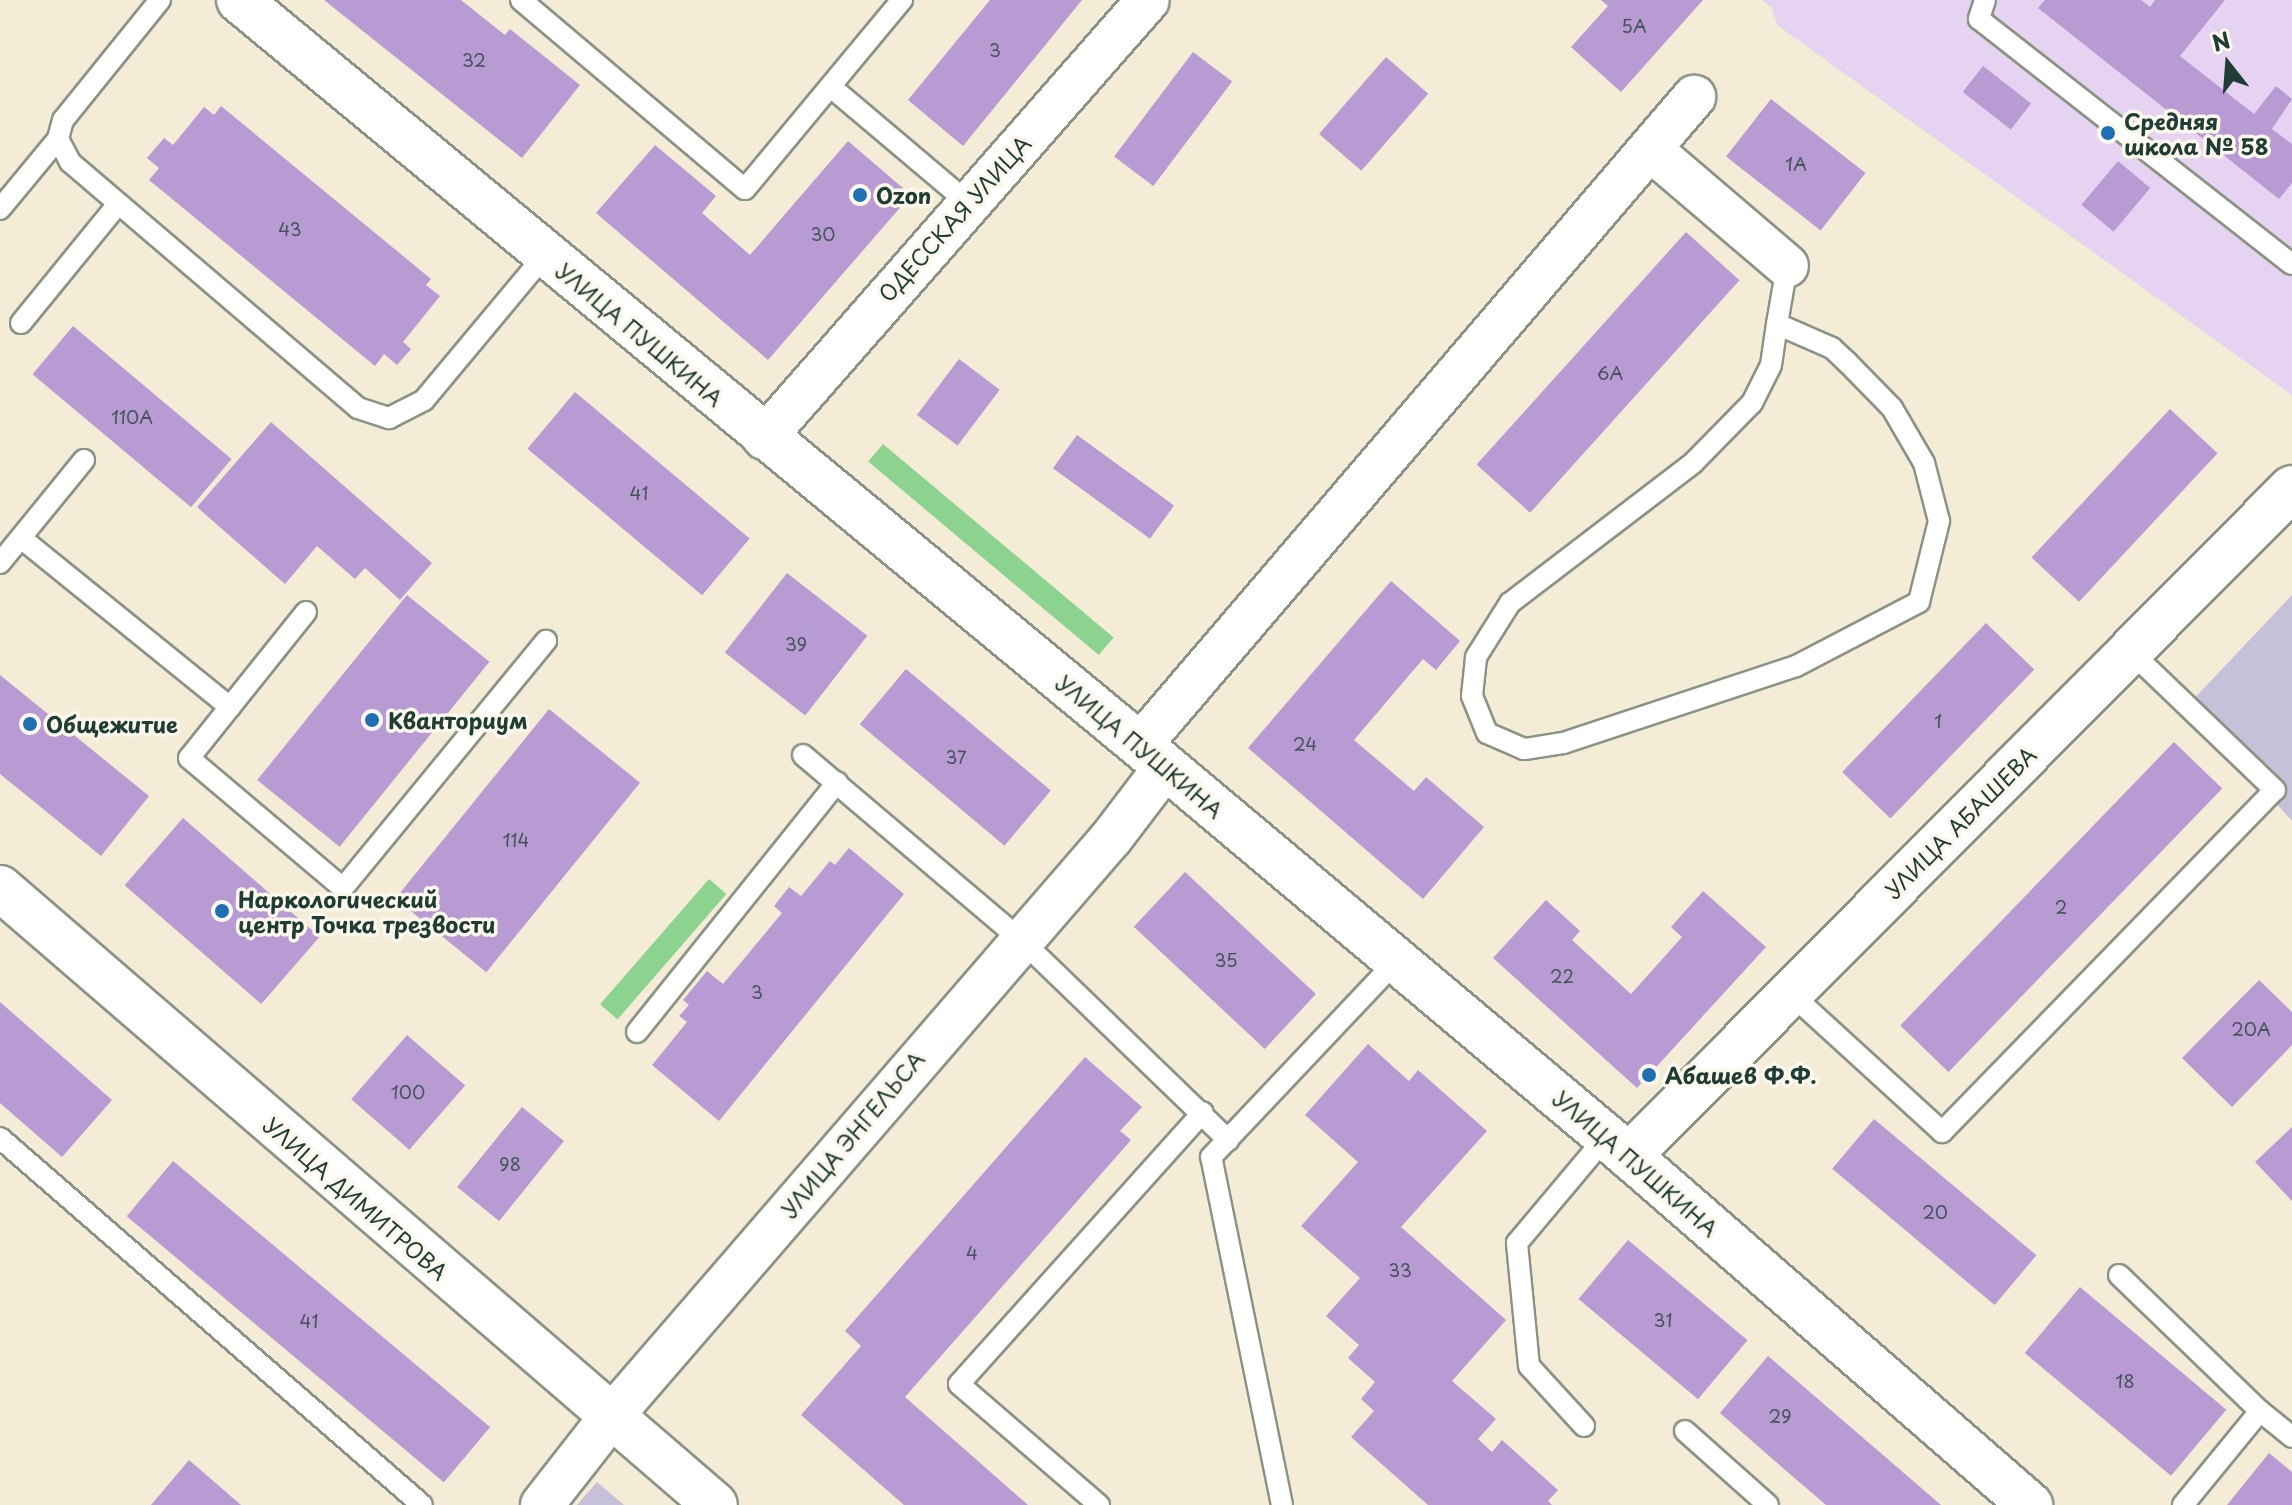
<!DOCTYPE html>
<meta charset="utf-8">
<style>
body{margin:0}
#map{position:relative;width:2292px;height:1505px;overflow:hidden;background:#f4ecd6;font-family:"Playpen Sans",sans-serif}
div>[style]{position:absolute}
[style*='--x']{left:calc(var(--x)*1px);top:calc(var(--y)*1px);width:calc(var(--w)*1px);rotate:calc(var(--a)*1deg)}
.built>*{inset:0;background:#e5d3f1}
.industrial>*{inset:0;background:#c7c0d9}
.green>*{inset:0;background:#8bd38f;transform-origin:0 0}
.building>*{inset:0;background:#b89bd3;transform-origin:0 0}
.roads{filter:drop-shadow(2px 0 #8a9485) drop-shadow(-2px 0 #8a9485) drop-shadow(0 2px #8a9485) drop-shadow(0 -2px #8a9485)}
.service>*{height:20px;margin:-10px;padding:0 10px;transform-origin:10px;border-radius:10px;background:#fff}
.minor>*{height:42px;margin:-21px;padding:0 21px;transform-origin:21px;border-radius:21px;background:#fff}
.tertiary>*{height:44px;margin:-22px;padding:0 22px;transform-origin:22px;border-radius:22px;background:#fff}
.secondary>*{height:44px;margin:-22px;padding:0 22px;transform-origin:22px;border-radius:22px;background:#fff}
.dots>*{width:22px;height:22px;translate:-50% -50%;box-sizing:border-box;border:4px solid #fbf7ec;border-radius:50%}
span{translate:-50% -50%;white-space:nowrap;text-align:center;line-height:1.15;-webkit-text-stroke:7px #fbf7ec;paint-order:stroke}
.number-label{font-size:18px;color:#45545c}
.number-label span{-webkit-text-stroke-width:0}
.poi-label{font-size:22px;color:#1f3d34;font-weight:700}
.left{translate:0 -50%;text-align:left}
.street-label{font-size:22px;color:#1f3d34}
.north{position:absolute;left:2188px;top:24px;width:80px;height:80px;-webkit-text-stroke:6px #fbf7ec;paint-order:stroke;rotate:343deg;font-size:22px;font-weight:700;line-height:32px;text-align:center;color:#1f3d34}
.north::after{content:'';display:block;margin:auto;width:28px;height:36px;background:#1f3d34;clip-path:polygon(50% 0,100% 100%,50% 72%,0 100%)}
</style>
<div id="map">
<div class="built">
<i style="clip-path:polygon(1762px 0,2292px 0,2292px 395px,1777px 25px,1772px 8px)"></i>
</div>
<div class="industrial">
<i style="clip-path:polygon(2292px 595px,2292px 821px,2188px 705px)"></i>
<i style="clip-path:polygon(597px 1482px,624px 1505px,577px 1505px)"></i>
</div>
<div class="green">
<i style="left:883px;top:444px;width:301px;height:23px;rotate:40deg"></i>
<i style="left:709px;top:879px;width:23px;height:166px;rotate:41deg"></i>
</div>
<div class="building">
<i style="clip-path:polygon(324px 0,461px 0,505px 35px,510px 29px,580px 85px,522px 158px)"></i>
<i style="clip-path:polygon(990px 0,1082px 0,963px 146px,908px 100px)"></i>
<i style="clip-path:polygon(1601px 0,1703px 0,1621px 92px,1571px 47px,1608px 6px)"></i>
<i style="clip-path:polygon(2045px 0,2141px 0,2150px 7px,2155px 0,2225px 0,2180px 56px,2254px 114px,2276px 86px,2292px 99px,2272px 129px,2292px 144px,2292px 183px,2279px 199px,2038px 8px)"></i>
<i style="left:1193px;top:52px;width:49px;height:131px;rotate:37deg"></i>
<i style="left:1386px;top:57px;width:56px;height:102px;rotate:41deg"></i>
<i style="left:1983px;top:66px;width:61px;height:33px;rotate:38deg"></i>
<i style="left:1771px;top:99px;width:120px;height:73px;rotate:38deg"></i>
<i style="clip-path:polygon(221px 106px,431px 279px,426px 285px,440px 296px,403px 342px,411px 349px,397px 365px,384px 354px,375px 366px,149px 180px,159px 168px,147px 158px,164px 138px,173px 145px,204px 107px,214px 115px)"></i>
<i style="clip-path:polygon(848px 141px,911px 195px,768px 360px,596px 213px,655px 145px,716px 196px,702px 213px,750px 255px)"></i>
<i style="left:2118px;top:161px;width:42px;height:57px;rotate:40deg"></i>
<i style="left:1686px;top:232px;width:72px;height:313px;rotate:42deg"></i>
<i style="left:73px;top:326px;width:207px;height:63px;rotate:40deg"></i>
<i style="left:959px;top:359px;width:51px;height:70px;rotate:37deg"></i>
<i style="left:575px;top:392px;width:228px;height:74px;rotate:40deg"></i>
<i style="left:2170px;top:409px;width:65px;height:203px;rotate:43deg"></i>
<i style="clip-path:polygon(271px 422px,432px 563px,400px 600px,365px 568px,355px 579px,317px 546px,285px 584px,197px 507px)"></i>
<i style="left:1077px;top:435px;width:120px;height:41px;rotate:36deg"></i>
<i style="left:787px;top:573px;width:102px;height:101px;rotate:38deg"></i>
<i style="clip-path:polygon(1391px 581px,1460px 641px,1436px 670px,1423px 659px,1354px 740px,1414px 791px,1426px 777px,1484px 827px,1423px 899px,1248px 748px)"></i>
<i style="left:407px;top:595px;width:106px;height:238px;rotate:39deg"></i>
<i style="left:1986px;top:623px;width:67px;height:207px;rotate:44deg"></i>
<i style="left:906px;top:669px;width:189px;height:72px;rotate:40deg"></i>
<i style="clip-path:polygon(0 675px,149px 796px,101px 856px,0 774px)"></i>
<i style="left:549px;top:709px;width:117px;height:244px;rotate:39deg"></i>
<i style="left:2174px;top:742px;width:67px;height:394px;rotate:44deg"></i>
<i style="left:183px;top:818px;width:181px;height:89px;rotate:41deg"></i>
<i style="clip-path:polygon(849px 848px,904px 894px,719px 1121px,652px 1065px,687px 1022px,679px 1016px,689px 1005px,683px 1000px,707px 971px,723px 984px,782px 913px,774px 906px,789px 887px,801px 896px,830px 861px,835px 865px)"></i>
<i style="left:1185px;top:872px;width:179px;height:75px;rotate:43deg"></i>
<i style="clip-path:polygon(1703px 891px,1766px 947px,1637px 1088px,1493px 958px,1546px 900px,1580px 931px,1572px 940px,1631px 994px,1682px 937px,1671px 927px)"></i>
<i style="clip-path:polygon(2259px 980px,2292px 1012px,2292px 1045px,2232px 1107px,2182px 1058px)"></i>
<i style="clip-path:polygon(0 1002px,112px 1100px,62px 1157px,0 1103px)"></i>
<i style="left:407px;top:1035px;width:77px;height:85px;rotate:41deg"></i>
<i style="clip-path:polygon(1368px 1044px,1409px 1081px,1418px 1070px,1487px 1131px,1401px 1227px,1506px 1320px,1452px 1381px,1496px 1419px,1478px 1439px,1492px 1452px,1502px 1440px,1558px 1490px,1548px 1501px,1552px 1505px,1428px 1505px,1351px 1437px,1374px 1411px,1361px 1399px,1375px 1382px,1348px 1358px,1359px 1345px,1326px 1316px,1360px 1278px,1301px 1226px,1358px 1162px,1305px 1115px)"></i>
<i style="clip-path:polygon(1085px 1057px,1142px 1107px,1120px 1131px,1131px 1140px,905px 1397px,1028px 1505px,904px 1505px,801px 1415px,861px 1346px,845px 1331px)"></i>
<i style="left:522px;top:1107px;width:54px;height:103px;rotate:39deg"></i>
<i style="left:1874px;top:1119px;width:212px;height:65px;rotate:40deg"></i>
<i style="clip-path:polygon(2292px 1127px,2292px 1201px,2255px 1162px)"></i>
<i style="left:173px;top:1161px;width:414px;height:72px;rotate:40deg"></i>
<i style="left:1628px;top:1240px;width:156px;height:77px;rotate:40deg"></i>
<i style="left:2080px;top:1287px;width:191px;height:86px;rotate:40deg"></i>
<i style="clip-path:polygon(1768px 1356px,1840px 1418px,1941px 1505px,1826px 1505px,1791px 1475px,1720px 1413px)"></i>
<i style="clip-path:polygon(2269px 1453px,2292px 1472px,2292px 1505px,2227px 1505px)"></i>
<i style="clip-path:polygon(189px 1460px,241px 1505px,151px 1505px)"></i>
</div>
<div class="roads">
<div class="service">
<i style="--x:160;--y:0;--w:154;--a:128.9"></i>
<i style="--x:63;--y:120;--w:20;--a:105"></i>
<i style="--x:58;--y:139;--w:26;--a:62"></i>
<i style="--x:70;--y:162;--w:379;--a:40.5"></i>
<i style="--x:358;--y:408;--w:33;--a:18"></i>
<i style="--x:389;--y:418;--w:39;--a:-27"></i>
<i style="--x:424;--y:400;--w:189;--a:-50.2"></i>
<i style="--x:521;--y:0;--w:293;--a:40.2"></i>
<i style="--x:745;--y:189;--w:246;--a:-50.3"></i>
<i style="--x:1985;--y:0;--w:20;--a:108"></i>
<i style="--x:1979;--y:19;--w:397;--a:38.1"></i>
<i style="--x:831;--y:87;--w:161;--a:40.2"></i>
<i style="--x:0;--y:209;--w:91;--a:-50.4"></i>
<i style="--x:21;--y:323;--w:154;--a:-50.8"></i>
<i style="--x:1777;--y:324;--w:60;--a:23.6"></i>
<i style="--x:1832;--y:348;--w:21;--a:43"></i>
<i style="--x:1847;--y:362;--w:64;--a:45.6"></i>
<i style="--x:1892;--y:408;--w:64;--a:59.8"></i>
<i style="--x:1924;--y:463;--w:60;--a:75.5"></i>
<i style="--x:1939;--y:521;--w:83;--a:103.9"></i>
<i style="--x:1919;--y:602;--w:139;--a:152.5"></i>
<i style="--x:1796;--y:666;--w:245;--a:161.7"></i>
<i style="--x:1563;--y:743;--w:39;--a:171"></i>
<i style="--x:1524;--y:749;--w:40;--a:-156.6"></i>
<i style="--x:1487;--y:733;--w:40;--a:-112"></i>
<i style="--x:1472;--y:696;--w:39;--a:-84"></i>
<i style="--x:1476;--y:657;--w:64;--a:-57.8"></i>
<i style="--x:1510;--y:603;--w:230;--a:-37.4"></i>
<i style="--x:1693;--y:463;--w:84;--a:-45.5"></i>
<i style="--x:1752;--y:403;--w:42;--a:-63.4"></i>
<i style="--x:1771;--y:365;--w:41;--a:-81.7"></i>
<i style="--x:1777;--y:324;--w:59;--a:-80.2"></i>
<i style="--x:21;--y:538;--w:269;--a:39"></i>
<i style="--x:0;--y:563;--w:133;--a:-50.8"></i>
<i style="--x:306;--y:612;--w:187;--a:128.7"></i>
<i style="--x:189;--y:758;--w:202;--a:40.2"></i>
<i style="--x:343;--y:888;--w:320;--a:-50.6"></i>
<i style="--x:803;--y:755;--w:283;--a:40.3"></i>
<i style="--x:1019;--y:938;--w:291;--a:44"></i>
<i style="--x:1790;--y:993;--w:206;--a:42.4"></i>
<i style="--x:1942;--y:1132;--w:477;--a:-45.8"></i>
<i style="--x:2275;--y:790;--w:201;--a:-136.2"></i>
<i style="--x:637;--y:1032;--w:320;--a:-51.3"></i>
<i style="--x:0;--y:1138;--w:559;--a:41.01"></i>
<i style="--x:2119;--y:1275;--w:196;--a:44"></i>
<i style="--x:2260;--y:1411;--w:122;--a:129.3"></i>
<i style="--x:2260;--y:1411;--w:41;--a:39.1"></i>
<i style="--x:1584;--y:1426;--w:81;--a:-132.5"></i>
<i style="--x:1529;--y:1366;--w:124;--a:-95.6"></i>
<i style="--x:1517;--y:1243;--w:138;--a:-50"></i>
<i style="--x:1685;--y:1431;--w:111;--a:41.7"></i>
<i style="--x:1099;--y:1505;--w:185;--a:-139.2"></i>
<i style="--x:959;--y:1384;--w:365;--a:-48.1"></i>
<i style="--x:1282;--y:1505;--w:355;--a:-101.5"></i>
<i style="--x:1211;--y:1157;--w:271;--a:-46.6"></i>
</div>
<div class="minor">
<i style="--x:1650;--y:149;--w:180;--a:40.5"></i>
<i style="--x:764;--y:438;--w:582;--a:-48.76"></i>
<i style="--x:1140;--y:745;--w:853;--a:-49.47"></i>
<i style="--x:542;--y:1505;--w:110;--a:-52"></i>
<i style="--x:610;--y:1418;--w:768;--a:-49.17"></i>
<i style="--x:1112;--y:837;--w:89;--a:-52.7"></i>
</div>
<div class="tertiary">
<i style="--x:1629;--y:1156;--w:941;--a:-45.22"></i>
</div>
<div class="secondary">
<i style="--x:239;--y:0;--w:1186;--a:39.6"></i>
<i style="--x:1153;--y:756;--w:622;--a:40.04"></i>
<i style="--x:1629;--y:1156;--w:532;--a:41.03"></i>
<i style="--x:0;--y:888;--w:944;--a:40.79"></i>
</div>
</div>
<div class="dots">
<i style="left:2108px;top:133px;background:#1f6fb2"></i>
<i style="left:860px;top:195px;background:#1f6fb2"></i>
<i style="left:372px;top:720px;background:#1f6fb2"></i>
<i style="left:30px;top:724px;background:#1f6fb2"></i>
<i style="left:222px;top:911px;background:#1f6fb2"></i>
<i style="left:1649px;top:1075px;background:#1f6fb2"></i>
</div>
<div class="number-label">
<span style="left:1634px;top:26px">5А</span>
<span style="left:995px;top:50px">3</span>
<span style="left:474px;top:60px">32</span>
<span style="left:1796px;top:164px">1А</span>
<span style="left:290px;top:229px">43</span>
<span style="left:823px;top:234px">30</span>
<span style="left:1610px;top:373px">6А</span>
<span style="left:132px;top:417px">110А</span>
<span style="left:639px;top:493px">41</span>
<span style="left:796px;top:644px">39</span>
<span style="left:1938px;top:721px">1</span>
<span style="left:1305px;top:744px">24</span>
<span style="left:956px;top:757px">37</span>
<span style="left:516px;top:840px">114</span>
<span style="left:2061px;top:907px">2</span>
<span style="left:1226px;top:960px">35</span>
<span style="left:1562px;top:976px">22</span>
<span style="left:757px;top:992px">3</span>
<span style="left:2251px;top:1029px">20А</span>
<span style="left:408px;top:1092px">100</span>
<span style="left:510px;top:1164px">98</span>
<span style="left:1935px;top:1212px">20</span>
<span style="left:972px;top:1253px">4</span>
<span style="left:1400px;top:1270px">33</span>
<span style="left:1663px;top:1320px">31</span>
<span style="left:309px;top:1321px">41</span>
<span style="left:2125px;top:1381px">18</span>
<span style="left:1780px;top:1416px">29</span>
</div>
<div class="poi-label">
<span class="left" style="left:2124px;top:133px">Средняя<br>школа № 58</span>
<span class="left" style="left:876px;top:195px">Ozon</span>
<span class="left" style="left:388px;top:720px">Кванториум</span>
<span class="left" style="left:46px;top:724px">Общежитие</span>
<span class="left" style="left:238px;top:911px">Наркологический<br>центр Точка трезвости</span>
<span class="left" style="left:1665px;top:1075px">Абашев Ф.Ф.</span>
</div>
<div class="street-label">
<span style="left:954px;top:218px;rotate:-48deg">ОДЕССКАЯ УЛИЦА</span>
<span style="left:640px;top:334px;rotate:40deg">УЛИЦА ПУШКИНА</span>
<span style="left:1140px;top:746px;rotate:40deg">УЛИЦА ПУШКИНА</span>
<span style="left:1960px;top:822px;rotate:-45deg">УЛИЦА АБАШЕВА</span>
<span style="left:852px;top:1134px;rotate:-50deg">УЛИЦА ЭНГЕЛЬСА</span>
<span style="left:1636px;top:1163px;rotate:41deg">УЛИЦА ПУШКИНА</span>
<span style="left:356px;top:1198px;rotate:41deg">УЛИЦА ДИМИТРОВА</span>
</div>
<div class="north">N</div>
</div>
